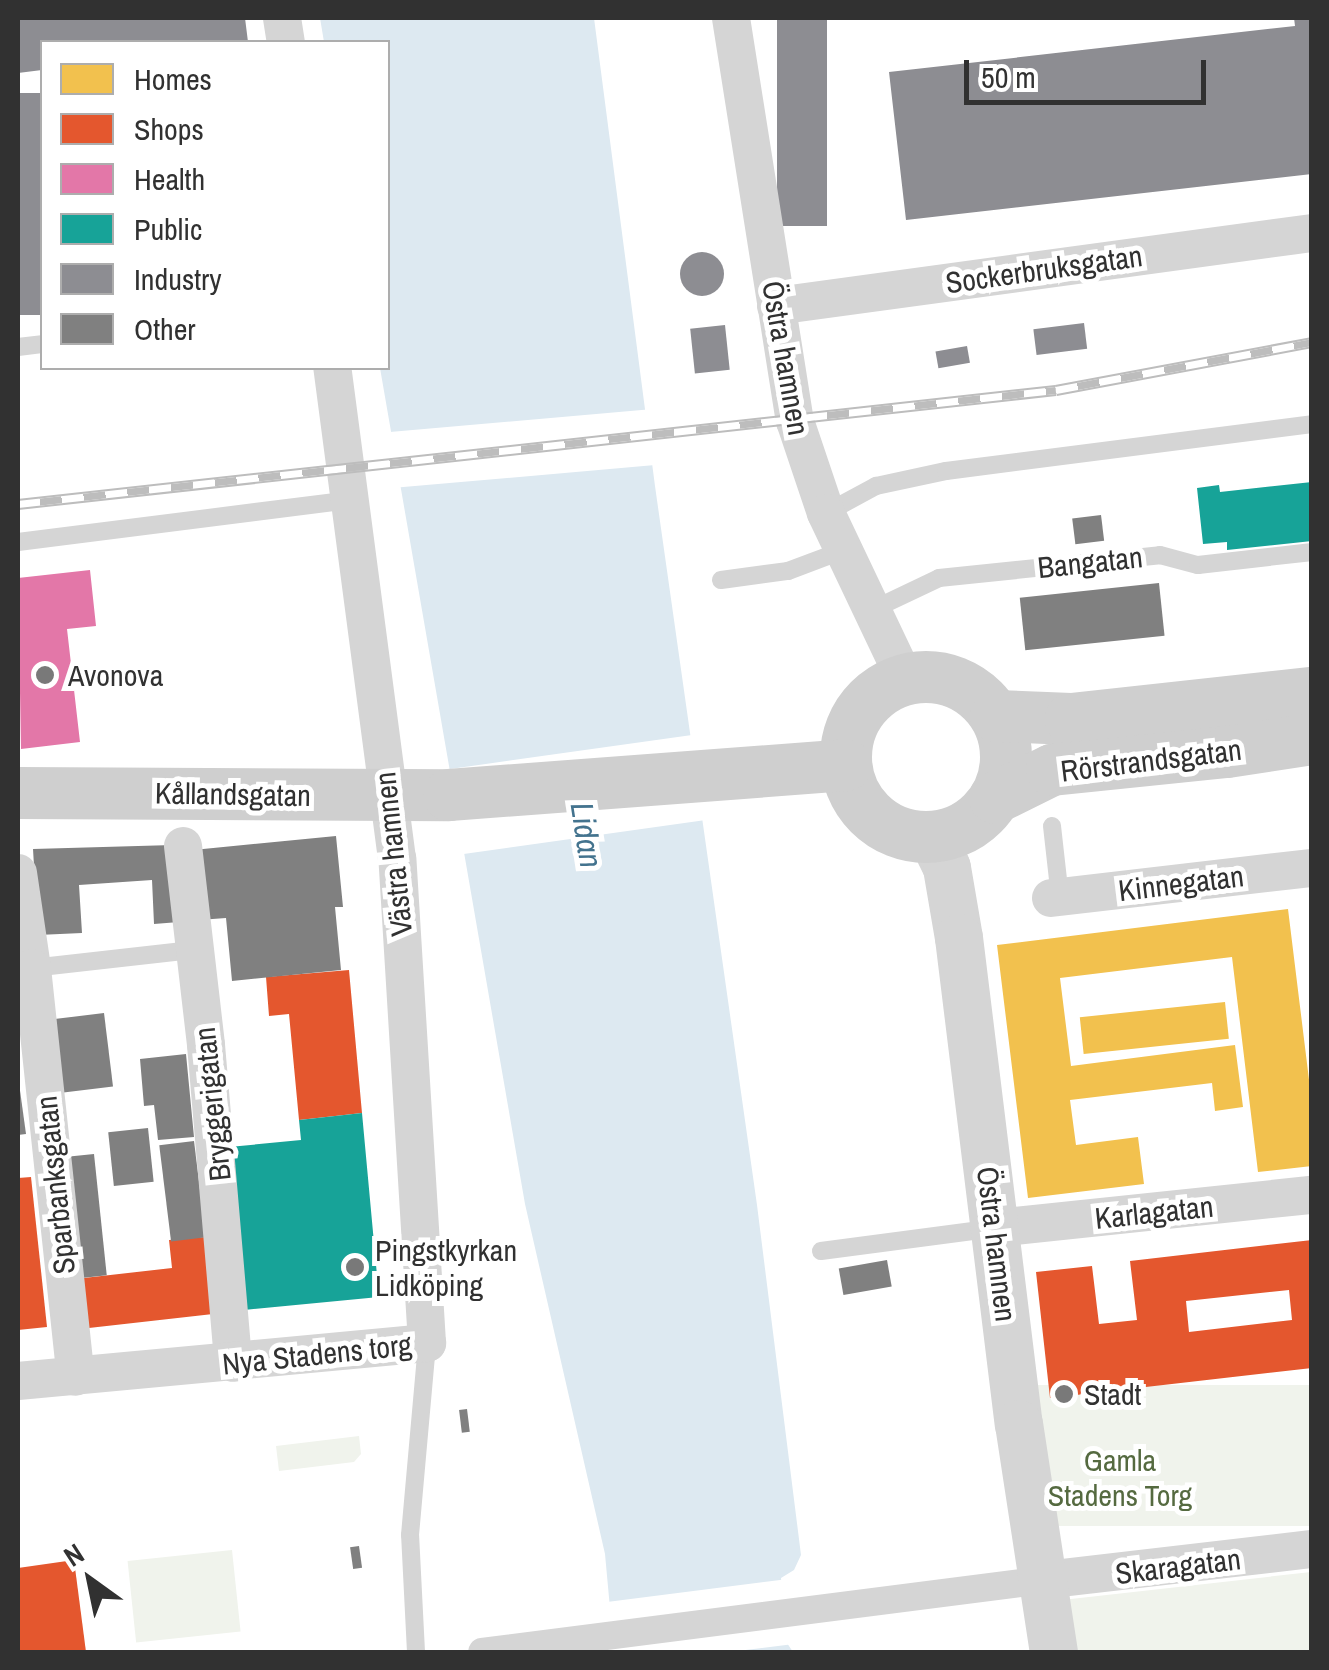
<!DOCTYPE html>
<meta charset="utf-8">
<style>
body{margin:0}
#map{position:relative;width:1329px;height:1670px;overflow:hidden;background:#fff;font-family:"Archivo Narrow",sans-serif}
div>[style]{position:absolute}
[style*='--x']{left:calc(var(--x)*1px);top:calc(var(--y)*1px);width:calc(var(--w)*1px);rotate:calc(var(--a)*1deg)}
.green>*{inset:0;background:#f0f3ec;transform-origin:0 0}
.water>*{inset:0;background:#dde9f1}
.pier>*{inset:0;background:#fff;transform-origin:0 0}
.homes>*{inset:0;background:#f2c14e;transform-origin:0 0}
.shops>*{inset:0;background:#e4572e}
.health>*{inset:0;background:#e377a8}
.public>*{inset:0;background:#17a398}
.industry>*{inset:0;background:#8d8d92;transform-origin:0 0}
.round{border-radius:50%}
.building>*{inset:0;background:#808080;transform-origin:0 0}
.service>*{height:18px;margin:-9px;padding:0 9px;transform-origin:9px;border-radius:9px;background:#d5d5d5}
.pedestrian>*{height:28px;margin:-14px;padding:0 14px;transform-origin:14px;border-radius:14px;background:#d5d5d5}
.minor>*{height:38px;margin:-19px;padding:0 19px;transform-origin:19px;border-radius:19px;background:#d5d5d5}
.tertiary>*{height:48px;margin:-24px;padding:0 24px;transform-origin:24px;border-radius:24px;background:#d5d5d5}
.secondary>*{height:52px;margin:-26px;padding:0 26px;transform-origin:26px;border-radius:26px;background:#cfcfcf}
.secondary>.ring{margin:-26px;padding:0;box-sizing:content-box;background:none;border:52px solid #cfcfcf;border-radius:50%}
.rail>*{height:11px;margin-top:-5.5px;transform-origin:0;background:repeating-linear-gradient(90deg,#fff 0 22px,#bdbdbd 0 44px);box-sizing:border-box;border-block:2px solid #bdbdbd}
.dots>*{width:28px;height:28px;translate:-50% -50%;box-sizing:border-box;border:5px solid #fff;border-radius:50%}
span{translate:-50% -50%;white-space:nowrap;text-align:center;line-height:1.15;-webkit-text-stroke:10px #fff;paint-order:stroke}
.street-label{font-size:30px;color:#313131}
.poi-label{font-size:30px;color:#313131}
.left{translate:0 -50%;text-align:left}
.park-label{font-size:30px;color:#556a40}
.water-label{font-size:32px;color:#43738e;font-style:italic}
.frame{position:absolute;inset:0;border:20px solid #313131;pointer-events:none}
.legend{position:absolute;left:40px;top:40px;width:350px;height:330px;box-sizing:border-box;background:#fff;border:2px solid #adadad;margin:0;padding:12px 18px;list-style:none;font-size:30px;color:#313131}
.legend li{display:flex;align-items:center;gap:20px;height:50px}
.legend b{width:50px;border:2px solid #adadad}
.north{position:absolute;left:40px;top:1530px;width:100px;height:100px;-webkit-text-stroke:8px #fff;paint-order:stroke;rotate:327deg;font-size:28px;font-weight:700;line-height:40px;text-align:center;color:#313131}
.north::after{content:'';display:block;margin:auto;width:35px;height:45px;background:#313131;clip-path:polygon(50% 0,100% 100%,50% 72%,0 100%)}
.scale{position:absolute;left:964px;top:60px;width:242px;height:45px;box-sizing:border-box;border:5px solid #313131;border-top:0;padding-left:12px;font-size:30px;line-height:35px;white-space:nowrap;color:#313131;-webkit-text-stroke:8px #fff;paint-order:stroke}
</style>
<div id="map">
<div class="green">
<i style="left:1311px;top:1385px;width:141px;height:283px;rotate:90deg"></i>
<i style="clip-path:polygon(359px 1436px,361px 1454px,354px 1462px,279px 1471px,276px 1446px)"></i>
<i style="left:232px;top:1550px;width:82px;height:105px;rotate:84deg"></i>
<i style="clip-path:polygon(1311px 1572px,1311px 1652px,1058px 1652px,1053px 1601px)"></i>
</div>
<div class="water">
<i style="clip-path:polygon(320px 18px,594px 18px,655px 486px,757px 1205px,801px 1555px,794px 1570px,781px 1578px,785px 1640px,793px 1652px,614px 1652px,605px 1554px,525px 1204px,380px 368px,388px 368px,388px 42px,324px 42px)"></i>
</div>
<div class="pier">
<i style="left:653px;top:409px;width:56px;height:267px;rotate:85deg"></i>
<i style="left:692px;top:735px;width:86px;height:248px;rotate:82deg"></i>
<i style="clip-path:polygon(788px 1579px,790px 1638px,794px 1644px,729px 1652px,609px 1652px,607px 1602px)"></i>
</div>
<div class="homes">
<i style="clip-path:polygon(1288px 909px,1312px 1104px,1312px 1166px,1258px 1172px,1232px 957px,1060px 978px,1071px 1066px,1235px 1045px,1243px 1107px,1215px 1111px,1212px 1083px,1070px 1100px,1076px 1145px,1138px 1137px,1144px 1184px,1028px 1198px,997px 945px)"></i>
<i style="left:1225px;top:1002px;width:37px;height:146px;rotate:84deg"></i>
</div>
<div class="shops">
<i style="clip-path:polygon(349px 970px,362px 1113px,299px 1120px,289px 1014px,269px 1016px,266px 977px)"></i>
<i style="clip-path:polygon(31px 1177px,47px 1327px,18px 1330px,18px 1178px)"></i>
<i style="clip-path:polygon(205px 1237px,213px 1314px,80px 1329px,75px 1279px,172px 1268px,169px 1240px)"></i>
<i style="clip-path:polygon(evenodd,1312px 1240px,1312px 1368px,1050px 1398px,1036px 1272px,1092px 1266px,1099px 1324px,1137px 1320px,1130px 1261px,1312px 1240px,1289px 1290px,1292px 1320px,1189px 1332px,1186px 1301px,1289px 1290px)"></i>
<i style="clip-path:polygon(74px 1560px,86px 1652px,18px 1652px,18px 1568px)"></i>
</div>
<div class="health">
<i style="clip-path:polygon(90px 570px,96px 626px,67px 629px,80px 742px,21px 749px,18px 578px)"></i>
</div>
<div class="public">
<i style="clip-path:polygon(1312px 482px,1312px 541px,1227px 550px,1227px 542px,1203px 544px,1197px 488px,1219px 485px,1220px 492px)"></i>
<i style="clip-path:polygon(362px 1113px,379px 1297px,244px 1310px,229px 1147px,301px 1140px,299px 1120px)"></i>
</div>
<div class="industry">
<i style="clip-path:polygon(18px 18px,245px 18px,248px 42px,42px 42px,42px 70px,18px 73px)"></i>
<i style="left:777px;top:18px;width:50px;height:208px"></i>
<i style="clip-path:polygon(1294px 18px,1312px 18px,1312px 174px,906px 220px,889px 72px,1295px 26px)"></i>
<i style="left:42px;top:93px;width:222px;height:24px;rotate:90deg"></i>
<i class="round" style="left:680px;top:252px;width:44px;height:44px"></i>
<i style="left:1084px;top:323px;width:26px;height:51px;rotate:83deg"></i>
<i style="left:725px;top:325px;width:45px;height:35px;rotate:84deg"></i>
<i style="left:967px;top:346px;width:17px;height:32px;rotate:80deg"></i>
</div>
<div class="building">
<i style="left:1101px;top:515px;width:26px;height:29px;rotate:83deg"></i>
<i style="left:1159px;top:583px;width:53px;height:140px;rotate:84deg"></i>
<i style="clip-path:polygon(336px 836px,343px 907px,335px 907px,341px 970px,232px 981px,226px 918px,199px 920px,193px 850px)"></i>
<i style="clip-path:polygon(173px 845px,179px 922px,154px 924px,152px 880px,79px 885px,82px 933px,38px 935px,33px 849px)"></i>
<i style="left:104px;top:1013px;width:74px;height:56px;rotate:83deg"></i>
<i style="clip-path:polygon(186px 1054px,194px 1137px,158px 1140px,154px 1105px,144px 1106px,140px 1059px)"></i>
<i style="clip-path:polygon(18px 1076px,26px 1134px,18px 1135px)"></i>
<i style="left:148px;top:1128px;width:54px;height:40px;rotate:84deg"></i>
<i style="left:194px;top:1141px;width:97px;height:35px;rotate:83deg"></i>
<i style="left:94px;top:1154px;width:122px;height:32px;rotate:84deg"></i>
<i style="left:887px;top:1260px;width:27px;height:49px;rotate:80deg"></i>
<i style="left:467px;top:1409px;width:23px;height:8px;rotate:83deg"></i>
<i style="left:359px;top:1546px;width:22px;height:9px;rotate:82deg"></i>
</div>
<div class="service">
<i style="--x:18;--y:347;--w:24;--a:-7"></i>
<i style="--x:826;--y:513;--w:57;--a:-28.4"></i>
<i style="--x:876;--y:486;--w:72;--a:-12.1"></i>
<i style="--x:946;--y:471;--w:369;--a:-7.3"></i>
<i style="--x:18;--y:542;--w:334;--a:-7.2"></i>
<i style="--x:721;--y:580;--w:68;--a:-7.7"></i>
<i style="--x:788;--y:571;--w:60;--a:-20.6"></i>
<i style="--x:874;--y:609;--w:72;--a:-25.5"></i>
<i style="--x:939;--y:578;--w:222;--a:-5.9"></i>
<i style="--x:1160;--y:555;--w:39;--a:15"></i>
<i style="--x:1198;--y:565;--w:115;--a:-6.5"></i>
<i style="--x:1052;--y:826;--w:71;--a:83.6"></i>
<i style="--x:32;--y:968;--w:161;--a:-6.4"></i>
<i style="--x:821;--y:1251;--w:176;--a:-7.5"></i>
<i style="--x:416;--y:1652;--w:117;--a:-92.9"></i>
<i style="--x:410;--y:1535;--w:193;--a:-84.9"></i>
</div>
<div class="pedestrian">
<i style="--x:482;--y:1652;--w:567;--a:-7.3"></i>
</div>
<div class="minor">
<i style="--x:282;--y:18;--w:24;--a:81"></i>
<i style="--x:731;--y:18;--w:408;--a:81"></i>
<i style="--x:795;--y:421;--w:97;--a:71.4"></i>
<i style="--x:826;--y:513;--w:184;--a:64.6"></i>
<i style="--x:776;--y:306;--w:541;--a:-7.76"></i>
<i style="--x:183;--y:846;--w:200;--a:83.4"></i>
<i style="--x:206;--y:1045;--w:319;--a:85.1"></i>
<i style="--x:18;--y:873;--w:96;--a:81.6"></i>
<i style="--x:32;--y:968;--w:411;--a:83.9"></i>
<i style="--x:1051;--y:898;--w:263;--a:-6.6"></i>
<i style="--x:996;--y:1228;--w:318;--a:-6"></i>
<i style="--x:18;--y:1381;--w:411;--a:-5.3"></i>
<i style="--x:427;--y:1343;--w:485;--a:-93.5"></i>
<i style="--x:397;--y:859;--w:495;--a:-97.5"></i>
<i style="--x:1044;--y:1580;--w:270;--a:-6.6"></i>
</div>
<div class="tertiary">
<i style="--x:932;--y:837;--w:34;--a:64"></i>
<i style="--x:947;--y:868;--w:71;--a:80.3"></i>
<i style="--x:959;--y:938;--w:490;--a:83"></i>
<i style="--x:1019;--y:1424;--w:231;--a:81.3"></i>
</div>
<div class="secondary">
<i class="ring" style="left:846px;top:677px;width:108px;height:108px"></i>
<i style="--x:996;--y:716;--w:75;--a:2.3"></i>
<i style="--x:1071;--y:719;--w:242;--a:-6.2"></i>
<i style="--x:18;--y:793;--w:431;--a:0.3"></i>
<i style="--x:449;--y:795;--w:398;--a:-4.3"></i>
<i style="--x:995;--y:798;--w:64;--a:-26.2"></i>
<i style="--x:1052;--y:770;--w:176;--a:-5.9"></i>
<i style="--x:1227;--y:752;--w:86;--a:-8.7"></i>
</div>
<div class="rail">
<i style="--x:18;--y:504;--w:1044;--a:-6.27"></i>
<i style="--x:1056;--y:390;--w:260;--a:-10.6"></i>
</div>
<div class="dots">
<i style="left:45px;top:675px;background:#797979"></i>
<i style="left:355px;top:1267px;background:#797979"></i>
<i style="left:1064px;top:1394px;background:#797979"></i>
</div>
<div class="street-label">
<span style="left:1044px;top:269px;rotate:-8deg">Sockerbruksgatan</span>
<span style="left:786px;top:358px;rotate:80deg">Östra hamnen</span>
<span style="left:1090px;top:562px;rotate:-6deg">Bangatan</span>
<span style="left:1151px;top:760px;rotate:-7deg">Rörstrandsgatan</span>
<span style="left:233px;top:794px;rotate:1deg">Kållandsgatan</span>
<span style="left:393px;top:854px;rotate:-96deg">Västra hamnen</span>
<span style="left:1181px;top:883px;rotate:-7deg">Kinnegatan</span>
<span style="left:212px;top:1104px;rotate:-96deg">Bryggerigatan</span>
<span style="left:55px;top:1185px;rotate:-96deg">Sparbanksgatan</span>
<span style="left:1154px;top:1212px;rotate:-6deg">Karlagatan</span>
<span style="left:997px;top:1244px;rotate:83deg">Östra hamnen</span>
<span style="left:317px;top:1354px;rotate:-6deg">Nya Stadens torg</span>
<span style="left:1178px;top:1566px;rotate:-7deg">Skaragatan</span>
</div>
<div class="poi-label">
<span class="left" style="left:68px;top:675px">Avonova</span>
<span class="left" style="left:375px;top:1267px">Pingstkyrkan<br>Lidköping</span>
<span class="left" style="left:1084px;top:1394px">Stadt</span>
</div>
<div class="park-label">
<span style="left:1120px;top:1477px">Gamla<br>Stadens Torg</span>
</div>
<div class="water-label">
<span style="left:586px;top:835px;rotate:81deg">Lidan</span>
</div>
<div class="frame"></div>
<ul class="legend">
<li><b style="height:28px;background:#f2c14e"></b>Homes</li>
<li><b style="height:28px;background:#e4572e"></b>Shops</li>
<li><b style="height:28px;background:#e377a8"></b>Health</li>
<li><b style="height:28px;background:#17a398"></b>Public</li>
<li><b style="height:28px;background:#8d8d92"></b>Industry</li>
<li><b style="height:28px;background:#808080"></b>Other</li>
</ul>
<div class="north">N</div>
<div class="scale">50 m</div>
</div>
